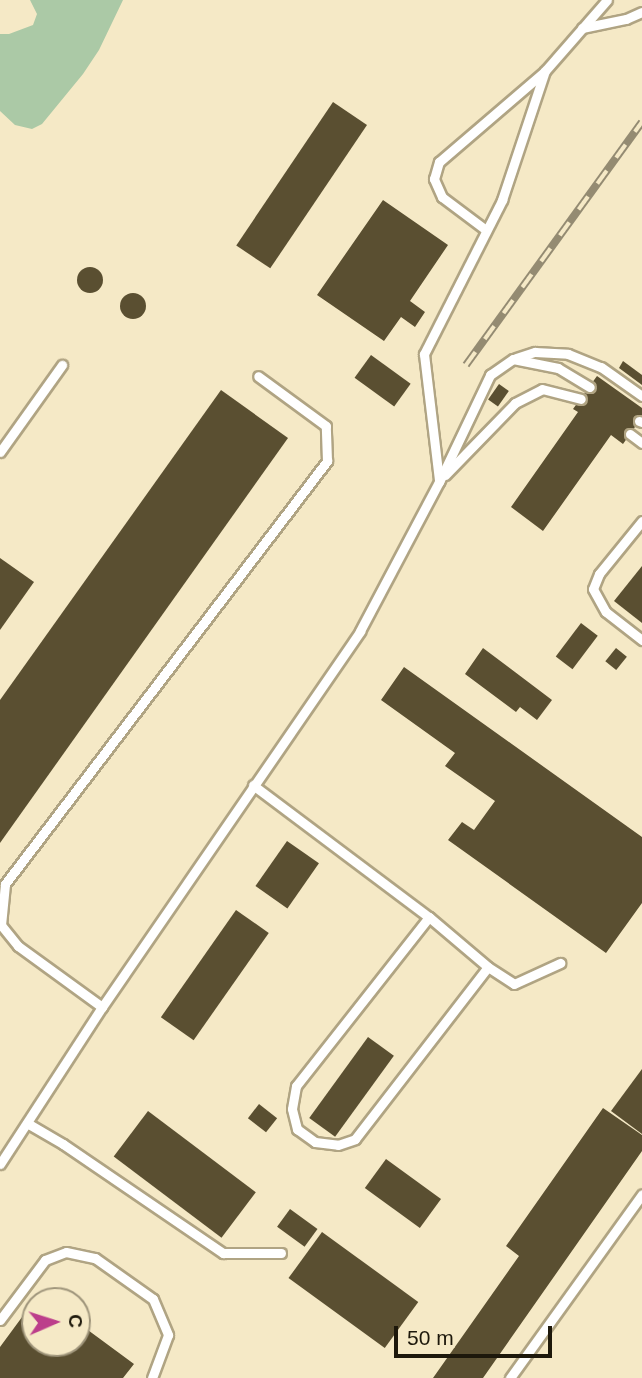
<!DOCTYPE html>
<meta charset="utf-8">
<style>
body{margin:0}
#map{position:relative;width:642px;height:1378px;overflow:hidden;background:#f5e9c6;font-family:Helvetica,sans-serif}
div>[style]{position:absolute}
[style*='--x']{left:calc(var(--x)*1px);top:calc(var(--y)*1px);width:calc(var(--w)*1px);rotate:calc(var(--a)*1deg)}
.green>*{inset:0;background:#abc9a6}
.building>*{inset:0;background:#5a4f31;transform-origin:0 0}
.round{border-radius:50%}
.roads{filter:drop-shadow(2px 0 #b0a483) drop-shadow(-2px 0 #b0a483) drop-shadow(0 2px #b0a483) drop-shadow(0 -2px #b0a483)}
.lane>*{height:9px;margin:-4.5px;padding:0 4.5px;transform-origin:4.5px;border-radius:4.5px;background:#fff}
.rail>*{height:8px;margin-top:-4px;transform-origin:0;background:repeating-linear-gradient(90deg,#f5e9c6 0 16px,#948b72 0 32px);box-sizing:border-box;border-block:2px solid #948b72}
span{translate:-50% -50%;white-space:nowrap;text-align:center;line-height:1.15;-webkit-text-stroke:7px #f5e9c6;paint-order:stroke}
.north{position:absolute;left:21px;top:1287px;width:70px;height:70px;box-sizing:border-box;background:#f5e9c6;border:2px solid #9f957b;border-radius:50%;rotate:87deg;font-size:19px;font-weight:700;line-height:28px;text-align:center;color:#1d180b}
.north::after{content:'';display:block;margin:auto;width:24px;height:32px;background:#bc3e8b;clip-path:polygon(50% 0,100% 100%,50% 72%,0 100%)}
.scale{position:absolute;left:394px;top:1326px;width:158px;height:32px;box-sizing:border-box;border:4px solid #1d180b;border-top:0;padding-left:9px;font-size:21px;line-height:24px;white-space:nowrap;color:#1d180b;-webkit-text-stroke:5px #f5e9c6;paint-order:stroke}
</style>
<div id="map">
<div class="green">
<i style="clip-path:polygon(30px 0,123px 0,99px 50px,83px 74px,42px 124px,32px 129px,15px 125px,0 111px,0 34px,9px 34px,33px 25px,37px 14px)"></i>
</div>
<div class="building">
<i style="left:333px;top:102px;width:41px;height:173px;rotate:34deg"></i>
<i style="clip-path:polygon(383px 200px,448px 245px,410px 301px,425px 312px,415px 327px,401px 317px,384px 341px,317px 295px)"></i>
<i class="round" style="left:77px;top:267px;width:26px;height:26px"></i>
<i class="round" style="left:120px;top:293px;width:26px;height:26px"></i>
<i style="left:371px;top:355px;width:49px;height:28px;rotate:36deg"></i>
<i style="clip-path:polygon(623px 361px,642px 375px,642px 385px,619px 368px)"></i>
<i style="clip-path:polygon(597px 376px,642px 408px,642px 417px,623px 444px,611px 435px,543px 531px,511px 507px,578px 412px,573px 409px)"></i>
<i style="left:499px;top:384px;width:12px;height:19px;rotate:35deg"></i>
<i style="clip-path:polygon(221px 390px,288px 438px,0 843px,0 700px)"></i>
<i style="clip-path:polygon(0 558px,34px 582px,0 630px)"></i>
<i style="clip-path:polygon(642px 566px,642px 623px,614px 601px)"></i>
<i style="left:581px;top:623px;width:21px;height:42px;rotate:37deg"></i>
<i style="clip-path:polygon(483px 648px,552px 700px,537px 720px,520px 707px,516px 712px,465px 674px)"></i>
<i style="left:616px;top:648px;width:14px;height:17px;rotate:39deg"></i>
<i style="clip-path:polygon(404px 667px,642px 837px,642px 903px,606px 953px,448px 840px,462px 822px,474px 830px,495px 801px,445px 766px,455px 753px,381px 700px)"></i>
<i style="left:287px;top:841px;width:39px;height:55px;rotate:35deg"></i>
<i style="left:236px;top:910px;width:40px;height:131px;rotate:35deg"></i>
<i style="left:368px;top:1037px;width:32px;height:100px;rotate:36deg"></i>
<i style="clip-path:polygon(642px 1069px,642px 1134px,611px 1111px)"></i>
<i style="left:259px;top:1104px;width:23px;height:18px;rotate:38deg"></i>
<i style="clip-path:polygon(603px 1108px,642px 1135px,642px 1151px,483px 1378px,433px 1378px,519px 1256px,506px 1246px)"></i>
<i style="left:148px;top:1111px;width:135px;height:57px;rotate:37deg"></i>
<i style="left:386px;top:1159px;width:68px;height:36px;rotate:36deg"></i>
<i style="left:290px;top:1209px;width:34px;height:22px;rotate:36deg"></i>
<i style="left:322px;top:1232px;width:119px;height:57px;rotate:36deg"></i>
<i style="clip-path:polygon(39px 1294px,48px 1301px,35px 1301px,35px 1343px,77px 1343px,77px 1322px,134px 1364px,123px 1378px,0 1378px,0 1347px)"></i>
</div>
<div class="roads">
<div class="lane">
<i style="--x:582;--y:28;--w:45;--a:-11.6"></i>
<i style="--x:626;--y:19;--w:17;--a:-24"></i>
<i style="--x:486;--y:230;--w:55;--a:-143.1"></i>
<i style="--x:442;--y:197;--w:20;--a:-114"></i>
<i style="--x:434;--y:179;--w:18;--a:-74"></i>
<i style="--x:439;--y:162;--w:138;--a:-40.6"></i>
<i style="--x:516;--y:358;--w:20;--a:-18"></i>
<i style="--x:535;--y:352;--w:33;--a:3"></i>
<i style="--x:568;--y:354;--w:35;--a:22"></i>
<i style="--x:601;--y:367;--w:50;--a:35.3"></i>
<i style="--x:639;--y:421;--w:3;--a:18"></i>
<i style="--x:630;--y:434;--w:15;--a:37"></i>
<i style="--x:0;--y:452;--w:107;--a:-54.5"></i>
<i style="--x:445;--y:475;--w:100;--a:-45.8"></i>
<i style="--x:515;--y:403;--w:30;--a:-27"></i>
<i style="--x:542;--y:389;--w:40;--a:14.4"></i>
<i style="--x:439;--y:480;--w:127;--a:-96.8"></i>
<i style="--x:424;--y:354;--w:173;--a:-63.1"></i>
<i style="--x:502;--y:200;--w:136;--a:-71.6"></i>
<i style="--x:545;--y:71;--w:94;--a:-48.9"></i>
<i style="--x:642;--y:521;--w:68;--a:129.1"></i>
<i style="--x:599;--y:574;--w:16;--a:112"></i>
<i style="--x:593;--y:589;--w:26;--a:61"></i>
<i style="--x:606;--y:612;--w:46;--a:37.9"></i>
<i style="--x:253;--y:785;--w:220;--a:36.9"></i>
<i style="--x:429;--y:917;--w:77;--a:40.3"></i>
<i style="--x:488;--y:967;--w:31;--a:33"></i>
<i style="--x:514;--y:984;--w:51;--a:-24.5"></i>
<i style="--x:429;--y:917;--w:215;--a:128.2"></i>
<i style="--x:296;--y:1086;--w:23;--a:100"></i>
<i style="--x:292;--y:1109;--w:21;--a:76"></i>
<i style="--x:297;--y:1129;--w:22;--a:36"></i>
<i style="--x:315;--y:1142;--w:23;--a:7"></i>
<i style="--x:338;--y:1145;--w:18;--a:-19"></i>
<i style="--x:355;--y:1139;--w:217;--a:-52.3"></i>
<i style="--x:102;--y:1007;--w:104;--a:-144"></i>
<i style="--x:18;--y:946;--w:27;--a:-129"></i>
<i style="--x:1;--y:925;--w:41;--a:-84.4"></i>
<i style="--x:5;--y:884;--w:532;--a:-52.72"></i>
<i style="--x:327;--y:461;--w:35;--a:-92"></i>
<i style="--x:326;--y:426;--w:84;--a:-143.7"></i>
<i style="--x:27;--y:1123;--w:42;--a:30.3"></i>
<i style="--x:63;--y:1144;--w:194;--a:34.3"></i>
<i style="--x:223;--y:1253;--w:58;--a:0"></i>
<i style="--x:0;--y:1164;--w:187;--a:-57"></i>
<i style="--x:102;--y:1007;--w:456;--a:-55.5"></i>
<i style="--x:360;--y:631;--w:169;--a:-62.1"></i>
<i style="--x:439;--y:482;--w:119;--a:-64.5"></i>
<i style="--x:490;--y:375;--w:28;--a:-35"></i>
<i style="--x:513;--y:359;--w:46;--a:11.3"></i>
<i style="--x:558;--y:368;--w:37;--a:31"></i>
<i style="--x:0;--y:1320;--w:75;--a:-53.1"></i>
<i style="--x:45;--y:1260;--w:22;--a:-21"></i>
<i style="--x:66;--y:1252;--w:30;--a:12"></i>
<i style="--x:95;--y:1258;--w:71;--a:35.3"></i>
<i style="--x:153;--y:1299;--w:39;--a:67"></i>
<i style="--x:168;--y:1335;--w:46;--a:110.4"></i>
<i style="--x:510;--y:1378;--w:226;--a:-54.3"></i>
</div>
</div>
<div class="rail">
<i style="--x:466;--y:365;--w:300;--a:-54.1"></i>
</div>
<div class="north">С</div>
<div class="scale">50 m</div>
</div>
